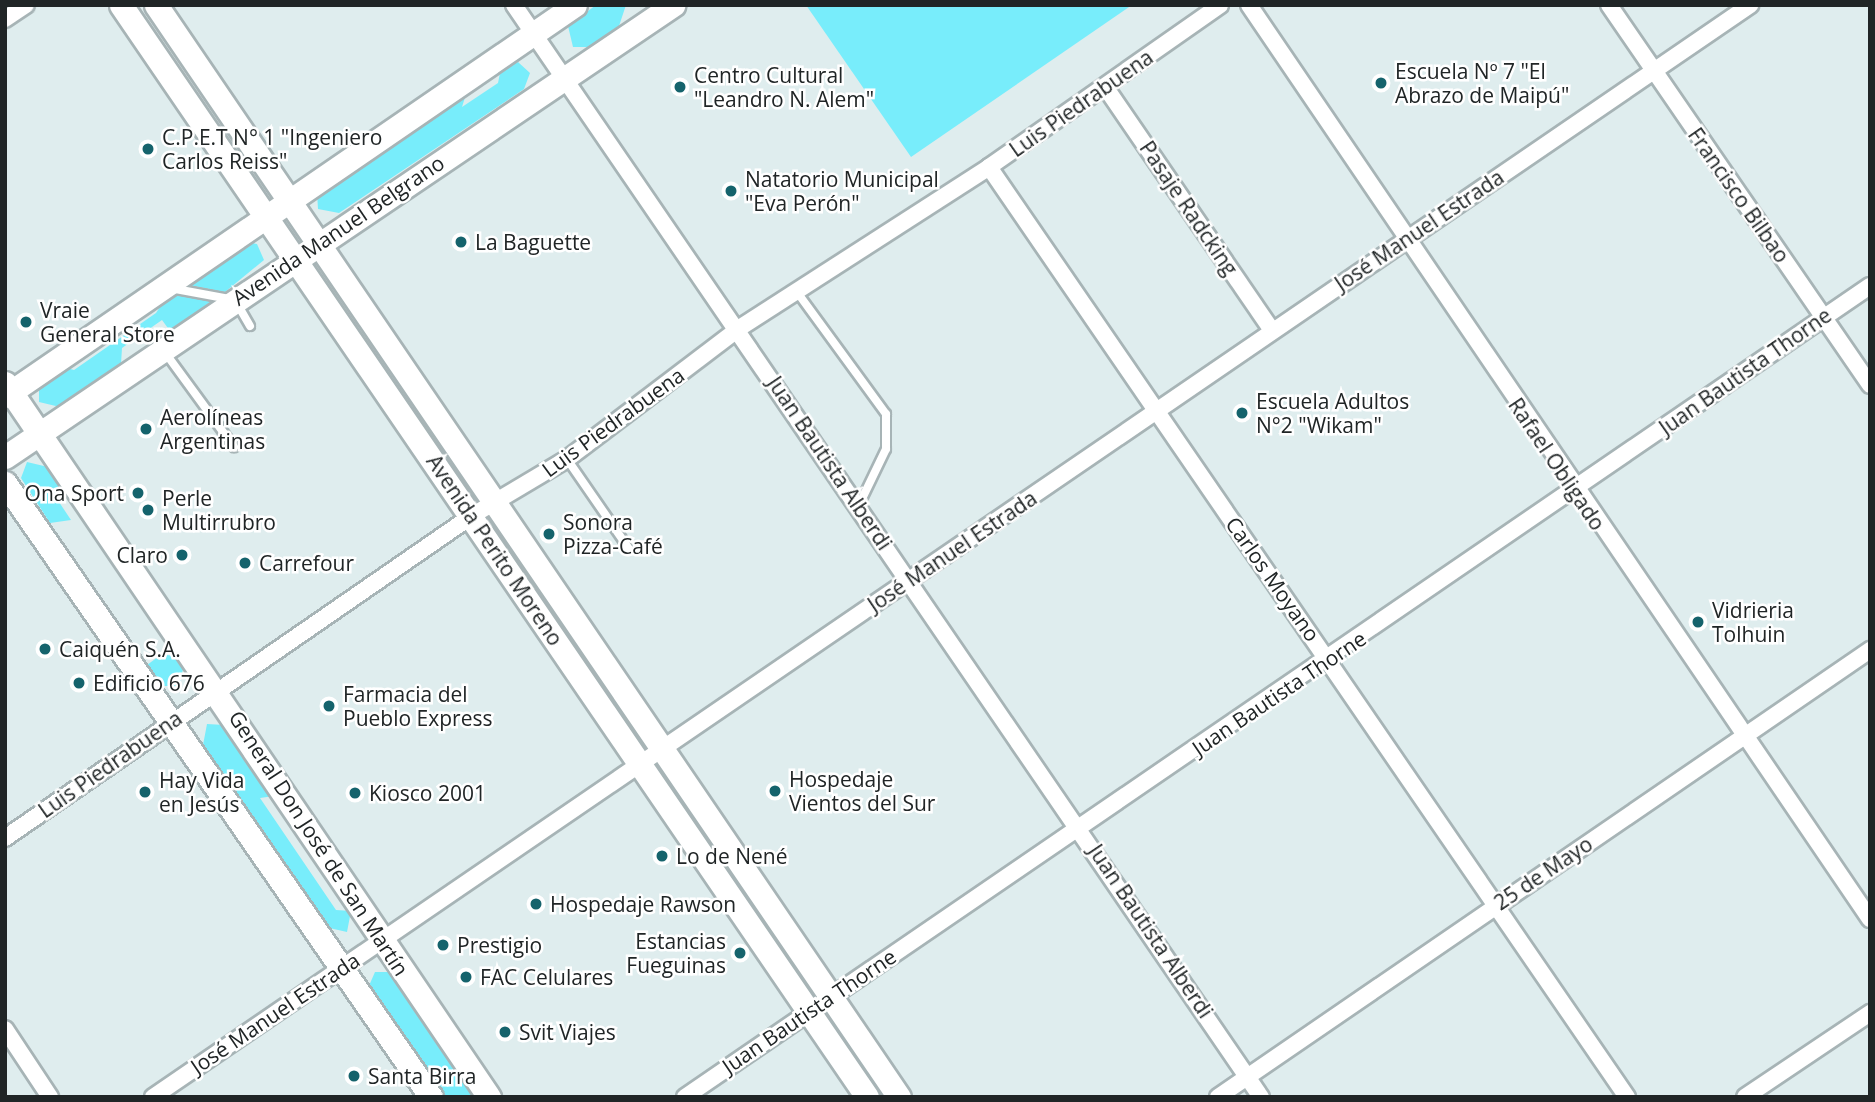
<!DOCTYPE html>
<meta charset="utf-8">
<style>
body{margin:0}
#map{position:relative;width:1875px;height:1102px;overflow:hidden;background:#dfedee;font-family:"Open Sans",sans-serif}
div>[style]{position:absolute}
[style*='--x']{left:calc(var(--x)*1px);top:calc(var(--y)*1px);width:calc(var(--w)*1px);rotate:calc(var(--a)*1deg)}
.green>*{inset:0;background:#78edfb}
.roads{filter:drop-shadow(2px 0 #a7b4b6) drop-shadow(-2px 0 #a7b4b6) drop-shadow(0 2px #a7b4b6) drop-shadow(0 -2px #a7b4b6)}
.lane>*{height:8px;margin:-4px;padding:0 4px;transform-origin:4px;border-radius:4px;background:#fff}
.street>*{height:16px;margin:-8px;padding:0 8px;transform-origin:8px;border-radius:8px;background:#fff}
.secondary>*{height:23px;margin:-11.5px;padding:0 11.5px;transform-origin:11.5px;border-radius:11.5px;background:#fff}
.dots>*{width:19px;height:19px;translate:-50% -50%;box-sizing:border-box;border:4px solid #fff;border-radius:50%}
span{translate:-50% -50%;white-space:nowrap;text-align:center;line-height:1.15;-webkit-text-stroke:5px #fff;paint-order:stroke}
.poi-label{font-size:21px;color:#202526}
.left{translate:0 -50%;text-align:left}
.right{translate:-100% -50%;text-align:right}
.street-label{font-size:21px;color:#202526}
.frame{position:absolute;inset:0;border:7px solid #202526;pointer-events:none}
</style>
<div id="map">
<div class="green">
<i style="clip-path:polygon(596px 5px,626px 5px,619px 26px,590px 47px,573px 47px,568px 26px)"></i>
<i style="clip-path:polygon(806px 5px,1132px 5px,911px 157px)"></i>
<i style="clip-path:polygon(518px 62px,530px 73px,524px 89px,339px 213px,318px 209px,317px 193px,467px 91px,462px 107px,498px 83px,501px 68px)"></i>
<i style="clip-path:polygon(246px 242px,257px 244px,264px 260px,225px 292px,183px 284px)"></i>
<i style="clip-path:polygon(169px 293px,212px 301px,170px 331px,162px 320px,122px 348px,121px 364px,60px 407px,39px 402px,39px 385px,63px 367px,74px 370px,156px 313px)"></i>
<i style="clip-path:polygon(27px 462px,48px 467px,68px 496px,59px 502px,71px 520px,50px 523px,21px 478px)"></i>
<i style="clip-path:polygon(162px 654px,178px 657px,184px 665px,179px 686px,162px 686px,147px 665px)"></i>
<i style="clip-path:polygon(207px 724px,224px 725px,274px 796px,260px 798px,336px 910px,351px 911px,347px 932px,325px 927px,203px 745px)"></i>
<i style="clip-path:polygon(375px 972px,392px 972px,478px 1097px,441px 1097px,368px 988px)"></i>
</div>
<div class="roads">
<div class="lane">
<i style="--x:170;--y:288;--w:66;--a:10.5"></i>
<i style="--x:235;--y:300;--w:30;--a:60"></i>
<i style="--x:797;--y:292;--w:151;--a:53.9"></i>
<i style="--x:886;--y:414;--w:35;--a:90"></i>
<i style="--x:886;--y:449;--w:60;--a:115.7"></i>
<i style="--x:164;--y:351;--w:119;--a:53.9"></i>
<i style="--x:567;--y:459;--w:109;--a:55.4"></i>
</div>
<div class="street">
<i style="--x:514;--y:5;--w:1323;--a:55.63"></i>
<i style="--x:1249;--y:5;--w:1105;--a:55.81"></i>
<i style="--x:1609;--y:5;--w:461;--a:55.5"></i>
<i style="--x:5;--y:19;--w:25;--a:-34"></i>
<i style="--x:1106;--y:88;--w:292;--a:55.6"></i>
<i style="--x:989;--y:167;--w:1128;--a:55.55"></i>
<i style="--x:5;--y:838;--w:569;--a:-34.61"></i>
<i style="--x:473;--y:515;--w:109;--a:-30.8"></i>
<i style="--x:567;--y:459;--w:215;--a:-37.2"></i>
<i style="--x:738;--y:329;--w:299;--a:-32.8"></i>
<i style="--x:989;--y:167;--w:282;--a:-35"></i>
<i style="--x:5;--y:1029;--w:82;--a:56.5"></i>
<i style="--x:153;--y:1097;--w:1935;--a:-34.36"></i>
<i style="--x:685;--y:1097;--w:1436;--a:-34.39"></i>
<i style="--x:1218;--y:1097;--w:791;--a:-34.43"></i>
<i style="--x:1745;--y:1097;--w:151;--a:-33.9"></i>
</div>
<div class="secondary">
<i style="--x:121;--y:5;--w:1322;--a:55.66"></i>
<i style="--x:156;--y:5;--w:1321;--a:55.77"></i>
<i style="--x:5;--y:383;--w:863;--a:55.87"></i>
<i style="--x:5;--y:396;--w:691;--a:-34.45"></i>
<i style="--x:5;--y:457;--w:807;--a:-34.08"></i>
<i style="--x:5;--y:483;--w:747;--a:55.25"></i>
</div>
</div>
<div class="dots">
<i style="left:1381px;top:83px;background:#15636c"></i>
<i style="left:680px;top:87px;background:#15636c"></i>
<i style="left:148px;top:149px;background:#15636c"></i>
<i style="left:731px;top:191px;background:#15636c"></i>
<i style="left:461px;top:242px;background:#15636c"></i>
<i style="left:26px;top:322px;background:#15636c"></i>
<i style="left:1242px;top:413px;background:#15636c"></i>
<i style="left:146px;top:429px;background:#15636c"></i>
<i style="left:138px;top:493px;background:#15636c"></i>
<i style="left:148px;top:510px;background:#15636c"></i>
<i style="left:549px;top:534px;background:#15636c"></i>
<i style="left:182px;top:555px;background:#15636c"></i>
<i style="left:245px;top:563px;background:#15636c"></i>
<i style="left:1698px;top:622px;background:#15636c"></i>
<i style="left:45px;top:649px;background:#15636c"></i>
<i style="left:79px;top:683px;background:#15636c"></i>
<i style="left:329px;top:706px;background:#15636c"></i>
<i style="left:775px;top:791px;background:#15636c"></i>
<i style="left:145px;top:792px;background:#15636c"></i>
<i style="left:355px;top:793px;background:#15636c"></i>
<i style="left:662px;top:856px;background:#15636c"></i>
<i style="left:536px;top:904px;background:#15636c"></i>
<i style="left:443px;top:945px;background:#15636c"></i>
<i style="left:740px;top:953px;background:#15636c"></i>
<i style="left:466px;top:977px;background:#15636c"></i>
<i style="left:505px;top:1032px;background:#15636c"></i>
<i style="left:354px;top:1076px;background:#15636c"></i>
</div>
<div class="poi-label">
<span class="left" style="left:1395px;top:83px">Escuela Nº 7 "El<br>Abrazo de Maipú"</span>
<span class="left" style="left:694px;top:87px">Centro Cultural<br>"Leandro N. Alem"</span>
<span class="left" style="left:162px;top:149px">C.P.E.T N° 1 "Ingeniero<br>Carlos Reiss"</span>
<span class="left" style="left:745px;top:191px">Natatorio Municipal<br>"Eva Perón"</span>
<span class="left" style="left:475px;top:242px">La Baguette</span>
<span class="left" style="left:40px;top:322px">Vraie<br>General Store</span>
<span class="left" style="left:1256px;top:413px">Escuela Adultos<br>N°2 "Wikam"</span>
<span class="left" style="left:160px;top:429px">Aerolíneas<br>Argentinas</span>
<span class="right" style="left:124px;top:493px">Ona Sport</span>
<span class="left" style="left:162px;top:510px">Perle<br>Multirrubro</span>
<span class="left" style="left:563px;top:534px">Sonora<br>Pizza-Café</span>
<span class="right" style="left:168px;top:555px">Claro</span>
<span class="left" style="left:259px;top:563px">Carrefour</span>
<span class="left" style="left:1712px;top:622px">Vidrieria<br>Tolhuin</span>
<span class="left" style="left:59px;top:649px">Caiquén S.A.</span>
<span class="left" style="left:93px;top:683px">Edificio 676</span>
<span class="left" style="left:343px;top:706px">Farmacia del<br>Pueblo Express</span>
<span class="left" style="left:789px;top:791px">Hospedaje<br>Vientos del Sur</span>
<span class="left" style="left:159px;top:792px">Hay Vida<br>en Jesús</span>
<span class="left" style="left:369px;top:793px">Kiosco 2001</span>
<span class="left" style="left:676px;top:856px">Lo de Nené</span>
<span class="left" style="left:550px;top:904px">Hospedaje Rawson</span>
<span class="right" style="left:726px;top:953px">Estancias<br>Fueguinas</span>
<span class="left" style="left:457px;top:945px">Prestigio</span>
<span class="left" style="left:480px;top:977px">FAC Celulares</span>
<span class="left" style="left:519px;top:1032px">Svit Viajes</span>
<span class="left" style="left:368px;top:1076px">Santa Birra</span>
</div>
<div class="street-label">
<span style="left:1081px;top:103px;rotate:-35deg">Luis Piedrabuena</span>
<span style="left:1739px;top:195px;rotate:55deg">Francisco Bilbao</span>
<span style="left:1189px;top:208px;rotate:56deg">Pasaje Radcking</span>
<span style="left:338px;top:230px;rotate:-34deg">Avenida Manuel Belgrano</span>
<span style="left:1419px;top:230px;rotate:-34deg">José Manuel Estrada</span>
<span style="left:1745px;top:371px;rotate:-35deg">Juan Bautista Thorne</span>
<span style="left:613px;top:422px;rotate:-36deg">Luis Piedrabuena</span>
<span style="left:830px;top:463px;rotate:56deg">Juan Bautista Alberdi</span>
<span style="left:1557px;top:464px;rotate:56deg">Rafael Obligado</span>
<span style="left:495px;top:550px;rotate:56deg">Avenida Perito Moreno</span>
<span style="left:952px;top:551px;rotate:-34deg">José Manuel Estrada</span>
<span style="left:1273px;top:579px;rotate:55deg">Carlos Moyano</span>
<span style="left:1279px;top:693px;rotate:-34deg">Juan Bautista Thorne</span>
<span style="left:110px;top:764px;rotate:-35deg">Luis Piedrabuena</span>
<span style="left:319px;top:843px;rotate:57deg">General Don José de San Martín</span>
<span style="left:1543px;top:873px;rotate:-34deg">25 de Mayo</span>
<span style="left:1151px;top:931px;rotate:56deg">Juan Bautista Alberdi</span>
<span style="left:809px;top:1011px;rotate:-34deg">Juan Bautista Thorne</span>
<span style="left:275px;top:1013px;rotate:-34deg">José Manuel Estrada</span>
</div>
<div class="frame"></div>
</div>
